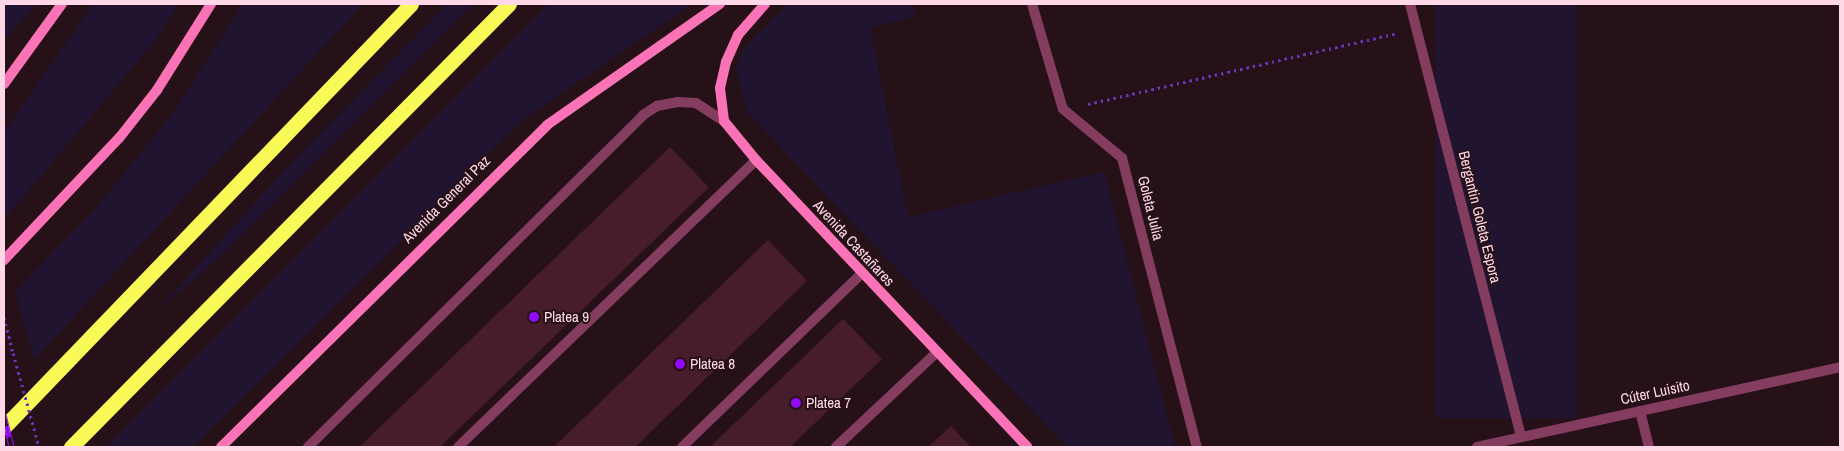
<!DOCTYPE html>
<meta charset="utf-8">
<style>
body{margin:0}
#map{position:relative;width:1844px;height:451px;overflow:hidden;background:#271118;font-family:"Archivo Narrow",sans-serif}
div>[style]{position:absolute}
[style*='--x']{left:calc(var(--x)*1px);top:calc(var(--y)*1px);width:calc(var(--w)*1px);rotate:calc(var(--a)*1deg)}
.green>*{inset:0;background:#211431;transform-origin:0 0}
.building>*{inset:0;background:#471d2b;transform-origin:0 0}
.path>*{height:3px;margin-top:-1.5px;transform-origin:0;background:repeating-linear-gradient(90deg,#6a34b5 0 2.5px,transparent 0 6.5px)}
.street>*{height:10px;margin:-5px;padding:0 5px;transform-origin:5px;border-radius:5px;background:#843d5f}
.secondary>*{height:10px;margin:-5px;padding:0 5px;transform-origin:5px;border-radius:5px;background:#fa73b6}
.highway>*{height:15px;margin:-7.5px;padding:0 7.5px;transform-origin:7.5px;border-radius:7.5px;background:#f9f958}
.rail>*{height:5.5px;margin-top:-2.75px;transform-origin:0;background:repeating-linear-gradient(90deg,#271118 0 11px,#930bf6 0 22px);box-sizing:border-box;border-block:1px solid #930bf6}
.path-bridge>*{height:3px;margin-top:-1.5px;transform-origin:0;background:repeating-linear-gradient(90deg,#6a34b5 0 2.5px,transparent 0 6.5px)}
.dots>*{width:14px;height:14px;translate:-50% -50%;box-sizing:border-box;border:2px solid #271118;border-radius:50%}
span{translate:-50% -50%;white-space:nowrap;text-align:center;line-height:1.15;-webkit-text-stroke:4px #271118;paint-order:stroke}
.street-label{font-size:15px;color:#fed8e7}
.poi-label{font-size:15px;color:#fed8e7}
.left{translate:0 -50%;text-align:left}
.frame{position:absolute;inset:0;border:5px solid #fed8e7;pointer-events:none}
</style>
<div id="map">
<div class="green">
<i style="clip-path:polygon(4px 4px,37px 4px,4px 40px)"></i>
<i style="clip-path:polygon(93px 4px,179px 4px,154px 42px,4px 220px,4px 132px)"></i>
<i style="clip-path:polygon(243px 4px,363px 4px,34px 360px,15px 291px,98px 206px,173px 113px)"></i>
<i style="clip-path:polygon(447px 4px,473px 4px,220px 257px,156px 312px,279px 176px)"></i>
<i style="clip-path:polygon(549px 4px,692px 4px,524px 119px,193px 447px,106px 447px)"></i>
<i style="clip-path:polygon(788px 4px,912px 4px,915px 17px,870px 28px,908px 217px,1104px 172px,1175px 447px,1067px 447px,747px 112px,736px 69px,744px 48px)"></i>
<i style="left:1436px;top:4px;width:140px;height:414px"></i>
</div>
<div class="building">
<i style="left:670px;top:147px;width:56px;height:432px;rotate:46deg"></i>
<i style="clip-path:polygon(768px 240px,807px 281px,635px 447px,554px 447px)"></i>
<i style="clip-path:polygon(843px 319px,882px 359px,790px 447px,710px 447px)"></i>
<i style="clip-path:polygon(951px 426px,971px 447px,928px 447px)"></i>
</div>
<div class="path">
<i style="--x:1088;--y:104;--w:317;--a:-12.9"></i>
<i style="--x:4;--y:317;--w:37;--a:76"></i>
</div>
<div class="street">
<i style="--x:1032;--y:4;--w:109;--a:73.6"></i>
<i style="--x:1063;--y:109;--w:77;--a:39.7"></i>
<i style="--x:1122;--y:158;--w:299;--a:75.5"></i>
<i style="--x:1410;--y:4;--w:447;--a:75.6"></i>
<i style="--x:1640;--y:411;--w:37;--a:76"></i>
<i style="--x:308;--y:447;--w:472;--a:-44.7"></i>
<i style="--x:643;--y:115;--w:17;--a:-33"></i>
<i style="--x:657;--y:106;--w:21;--a:-11"></i>
<i style="--x:678;--y:102;--w:18;--a:3"></i>
<i style="--x:696;--y:103;--w:33;--a:33"></i>
<i style="--x:458;--y:447;--w:414;--a:-43.9"></i>
<i style="--x:682;--y:447;--w:250;--a:-44"></i>
<i style="--x:836;--y:447;--w:137;--a:-43.2"></i>
<i style="--x:1477;--y:447;--w:372;--a:-12.4"></i>
</div>
<div class="secondary">
<i style="--x:765;--y:4;--w:41;--a:131.1"></i>
<i style="--x:738;--y:35;--w:30;--a:114"></i>
<i style="--x:726;--y:62;--w:27;--a:103"></i>
<i style="--x:720;--y:88;--w:33;--a:83"></i>
<i style="--x:724;--y:121;--w:50;--a:50.6"></i>
<i style="--x:756;--y:160;--w:395;--a:46.6"></i>
<i style="--x:4;--y:84;--w:99;--a:-54.1"></i>
<i style="--x:4;--y:260;--w:169;--a:-46.7"></i>
<i style="--x:120;--y:137;--w:60;--a:-51.8"></i>
<i style="--x:157;--y:90;--w:102;--a:-57.9"></i>
<i style="--x:221;--y:447;--w:458;--a:-44.6"></i>
<i style="--x:547;--y:125;--w:211;--a:-35"></i>
</div>
<div class="highway">
<i style="--x:4;--y:427;--w:587;--a:-46.1"></i>
<i style="--x:71;--y:447;--w:623;--a:-45.33"></i>
</div>
<div class="rail">
<i style="--x:4;--y:416;--w:32;--a:76"></i>
</div>
<div class="path-bridge">
<i style="--x:13;--y:353;--w:98;--a:74.5"></i>
</div>
<div class="dots">
<i style="left:534px;top:317px;background:#930bf6"></i>
<i style="left:680px;top:364px;background:#930bf6"></i>
<i style="left:796px;top:403px;background:#930bf6"></i>
</div>
<div class="street-label">
<span style="left:446px;top:199px;rotate:-45deg">Avenida General Paz</span>
<span style="left:1151px;top:208px;rotate:76deg">Goleta Julia</span>
<span style="left:1480px;top:217px;rotate:76deg">Bergantin Goleta Espora</span>
<span style="left:854px;top:243px;rotate:47deg">Avenida Castañares</span>
<span style="left:1655px;top:392px;rotate:-12deg">Cúter Luisito</span>
</div>
<div class="poi-label">
<span class="left" style="left:544px;top:317px">Platea 9</span>
<span class="left" style="left:690px;top:364px">Platea 8</span>
<span class="left" style="left:806px;top:403px">Platea 7</span>
</div>
<div class="frame"></div>
</div>
